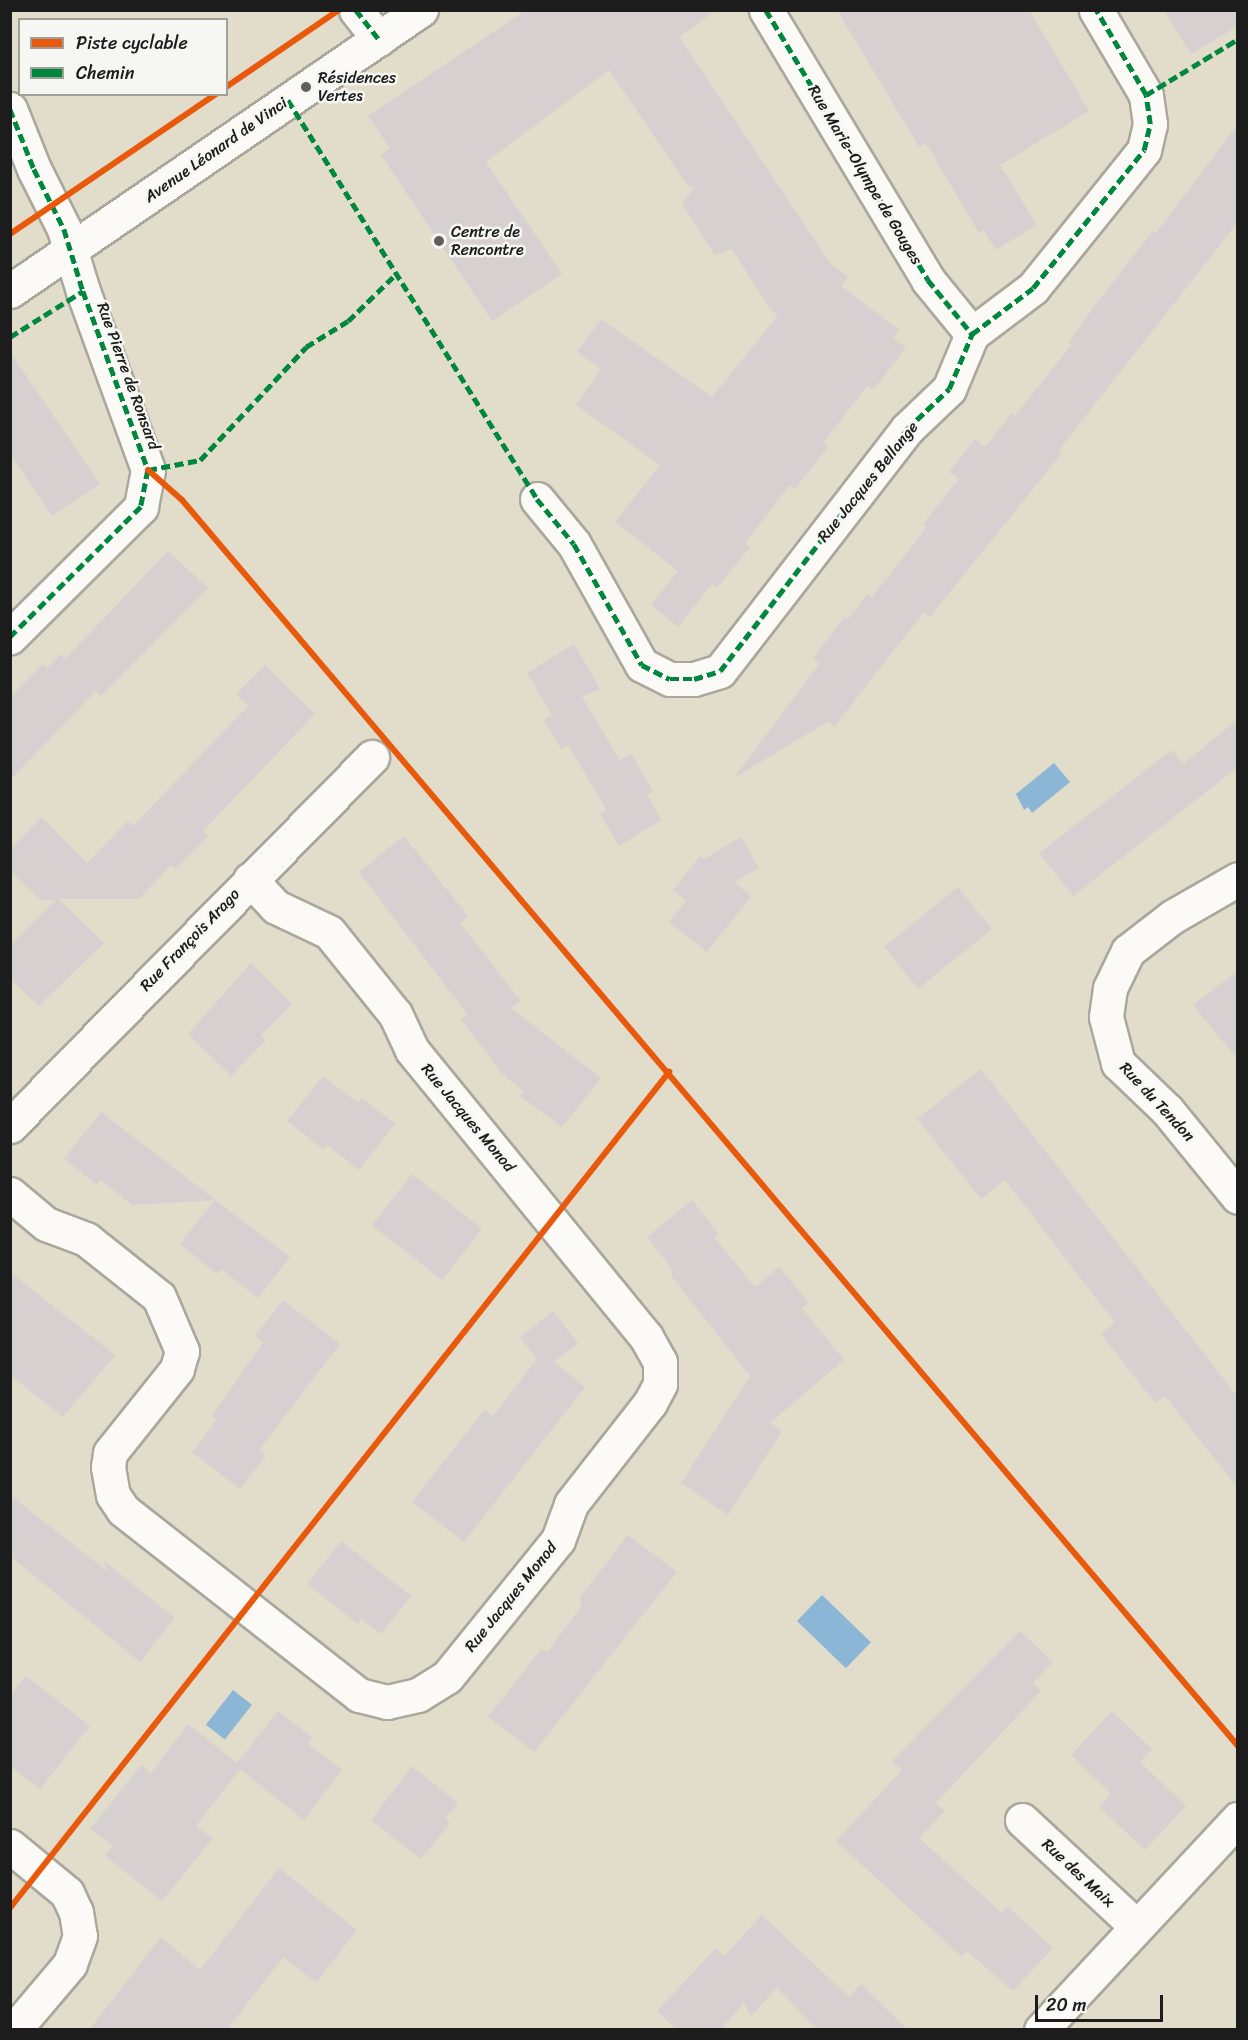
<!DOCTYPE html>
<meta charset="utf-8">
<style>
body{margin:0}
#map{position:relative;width:1248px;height:2040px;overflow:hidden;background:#e2dccb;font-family:Sriracha,sans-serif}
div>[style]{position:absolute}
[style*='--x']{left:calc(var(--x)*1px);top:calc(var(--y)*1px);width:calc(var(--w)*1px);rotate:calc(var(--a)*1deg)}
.water>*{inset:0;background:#8cb6d5;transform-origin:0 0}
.building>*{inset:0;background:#d7d0d1;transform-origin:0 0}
.roads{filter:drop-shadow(2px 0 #aaa79c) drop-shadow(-2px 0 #aaa79c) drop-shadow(0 2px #aaa79c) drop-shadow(0 -2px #aaa79c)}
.street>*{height:33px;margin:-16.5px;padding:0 16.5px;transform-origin:16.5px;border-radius:16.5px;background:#fbfaf7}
.quiet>*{height:4.5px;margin-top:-2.25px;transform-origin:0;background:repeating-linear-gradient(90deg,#00873e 0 9px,transparent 0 13.5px)}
.cycleway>*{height:6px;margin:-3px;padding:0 3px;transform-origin:3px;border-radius:3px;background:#e8590c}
.dots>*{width:16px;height:16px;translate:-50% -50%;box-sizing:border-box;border:3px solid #f6f6f2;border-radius:50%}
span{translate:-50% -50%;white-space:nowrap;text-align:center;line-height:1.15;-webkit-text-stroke:5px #f6f6f2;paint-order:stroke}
.poi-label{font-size:16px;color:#1c1c1c}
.left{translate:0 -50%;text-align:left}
.street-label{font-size:16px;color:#1c1c1c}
.frame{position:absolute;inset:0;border:12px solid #1c1c1c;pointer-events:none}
.legend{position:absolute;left:18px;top:18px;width:210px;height:78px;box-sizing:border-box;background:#f6f6f2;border:2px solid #9f9f9c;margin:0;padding:8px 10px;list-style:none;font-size:18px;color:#1c1c1c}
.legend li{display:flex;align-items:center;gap:12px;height:30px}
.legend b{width:30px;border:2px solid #9f9f9c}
.scale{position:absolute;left:1035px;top:1995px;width:128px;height:27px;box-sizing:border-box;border:3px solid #1c1c1c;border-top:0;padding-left:8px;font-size:18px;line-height:21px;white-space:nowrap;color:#1c1c1c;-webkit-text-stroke:4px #f6f6f2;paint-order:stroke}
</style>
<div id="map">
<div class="water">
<i style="clip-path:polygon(1054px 763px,1070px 782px,1032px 813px,1028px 807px,1024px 810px,1016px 794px)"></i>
<i style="left:822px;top:1595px;width:68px;height:36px;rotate:44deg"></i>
<i style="left:233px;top:1690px;width:24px;height:44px;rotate:38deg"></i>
</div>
<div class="building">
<i style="clip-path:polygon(526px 10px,717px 10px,679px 37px,830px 263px,848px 277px,841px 286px,899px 330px,893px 338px,906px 348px,873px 390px,868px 385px,823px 443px,828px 447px,795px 489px,790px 485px,745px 543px,750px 547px,717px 588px,712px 584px,678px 627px,651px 605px,678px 571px,615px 522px,660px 465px,576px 405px,601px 369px,577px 352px,601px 319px,712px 397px,778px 315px,770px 309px,732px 249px,715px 255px,682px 204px,696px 185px,690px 189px,609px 70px,486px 162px,562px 274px,492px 321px,381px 155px,390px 148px,368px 116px)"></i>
<i style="clip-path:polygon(837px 10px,1029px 10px,1089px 111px,1000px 165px,1037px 225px,996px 250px,983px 230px,979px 233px,926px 143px,919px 147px)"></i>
<i style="clip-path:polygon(1164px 10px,1238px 10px,1238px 26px,1191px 54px)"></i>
<i style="clip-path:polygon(1238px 124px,1238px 222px,1059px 450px,1062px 453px,930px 617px,924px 612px,834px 727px,829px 721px,734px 778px,820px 663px,813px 658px,845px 616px,848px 619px,868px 593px,872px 597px,927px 527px,923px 524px,959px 479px,949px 472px,975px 439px,985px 447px,1012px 413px,1015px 416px,1072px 344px,1069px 342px,1098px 301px,1153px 231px,1156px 233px)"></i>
<i style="clip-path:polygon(10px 352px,100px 484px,52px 516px,10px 454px)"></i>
<i style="clip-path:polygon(168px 551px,208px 588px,101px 696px,96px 691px,10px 780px,10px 697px,43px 664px,47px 668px,61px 654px,65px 659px)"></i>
<i style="clip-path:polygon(574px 644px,600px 689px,582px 697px,620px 760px,631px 753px,653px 791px,647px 795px,661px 820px,619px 846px,600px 814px,606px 809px,568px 745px,561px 749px,544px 720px,552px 715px,527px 673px)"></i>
<i style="clip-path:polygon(265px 665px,315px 714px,203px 831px,208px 836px,175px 869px,171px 865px,139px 899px,59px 899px,104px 943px,39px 1006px,10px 979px,10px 946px,56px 900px,41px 900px,10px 871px,10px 850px,42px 817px,87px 863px,128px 821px,133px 826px,248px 706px,236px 694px)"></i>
<i style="clip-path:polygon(1238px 719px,1238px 767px,1073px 896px,1039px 853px,1172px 750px,1183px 764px)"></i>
<i style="clip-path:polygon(404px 836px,468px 916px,460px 923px,521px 1001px,511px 1008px,601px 1078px,562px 1127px,520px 1096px,524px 1091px,502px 1074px,461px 1019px,467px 1014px,359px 872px)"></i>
<i style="clip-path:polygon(741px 837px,759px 868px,734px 882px,751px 896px,707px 952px,669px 922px,686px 901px,673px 890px,700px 856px,705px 859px)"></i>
<i style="left:958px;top:887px;width:54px;height:95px;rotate:51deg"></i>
<i style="clip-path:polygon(251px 963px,292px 1004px,261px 1035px,266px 1040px,231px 1076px,188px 1034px)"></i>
<i style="clip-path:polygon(1238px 971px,1238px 1060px,1193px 1005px)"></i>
<i style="clip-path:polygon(981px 1069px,1238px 1397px,1238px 1488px,1165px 1396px,1155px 1403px,1101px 1334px,1115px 1323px,1005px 1180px,981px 1199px,917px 1119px)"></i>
<i style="clip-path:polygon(323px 1076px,358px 1103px,362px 1098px,395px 1124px,359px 1170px,327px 1145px,323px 1149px,287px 1121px)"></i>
<i style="clip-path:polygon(101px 1112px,290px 1257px,258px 1298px,221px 1269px,217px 1274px,180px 1244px,215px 1200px,132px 1205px,100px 1180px,97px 1185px,64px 1159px)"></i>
<i style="left:412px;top:1174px;width:89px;height:65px;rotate:38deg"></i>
<i style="clip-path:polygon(692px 1200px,718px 1233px,714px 1237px,755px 1287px,779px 1267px,809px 1303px,802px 1308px,844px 1360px,770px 1423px,782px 1431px,728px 1515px,681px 1483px,750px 1376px,672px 1277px,672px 1269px,647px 1237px)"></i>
<i style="clip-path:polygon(10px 1272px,115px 1355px,63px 1417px,10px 1375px)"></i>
<i style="clip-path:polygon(283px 1300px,340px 1344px,259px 1450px,266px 1456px,240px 1489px,192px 1452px,217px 1420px,212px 1416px,263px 1342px,255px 1336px)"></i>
<i style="clip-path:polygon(553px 1311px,578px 1343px,554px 1362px,585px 1387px,464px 1542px,412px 1502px,485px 1409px,493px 1416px,537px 1359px,520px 1337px)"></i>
<i style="clip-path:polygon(10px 1495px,107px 1571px,104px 1561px,175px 1618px,140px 1662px,10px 1556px)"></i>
<i style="clip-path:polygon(628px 1535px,677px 1572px,534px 1752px,488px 1717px,542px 1648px,547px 1652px,581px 1607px,580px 1597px)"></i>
<i style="clip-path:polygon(341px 1541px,411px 1596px,381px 1634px,361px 1619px,358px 1624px,307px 1584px)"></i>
<i style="clip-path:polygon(1020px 1631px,1053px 1662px,1033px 1683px,1041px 1691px,936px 1803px,945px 1811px,919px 1838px,1002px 1913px,1007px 1906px,1053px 1948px,1013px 1991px,967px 1951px,961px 1956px,836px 1841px,902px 1770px,892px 1761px)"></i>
<i style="clip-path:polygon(26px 1676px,90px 1726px,40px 1789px,10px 1766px,10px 1695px)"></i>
<i style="clip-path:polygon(278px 1711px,313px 1738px,308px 1744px,342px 1770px,304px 1820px,240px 1769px,196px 1826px,213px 1838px,162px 1901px,105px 1856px,113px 1846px,90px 1829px,141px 1765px,151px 1773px,188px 1724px,237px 1763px)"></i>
<i style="clip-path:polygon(1112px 1711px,1152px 1749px,1140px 1762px,1186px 1806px,1145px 1850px,1099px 1807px,1111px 1794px,1071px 1755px)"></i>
<i style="clip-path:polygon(412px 1766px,458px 1803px,445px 1819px,450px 1823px,421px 1859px,371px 1820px)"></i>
<i style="clip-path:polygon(279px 1868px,357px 1930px,316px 1983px,283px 1957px,227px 2030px,89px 2030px,161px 1937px,200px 1970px)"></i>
<i style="clip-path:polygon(762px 1915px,849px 1997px,861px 1984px,908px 2030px,818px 2030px,777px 1988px,751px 2016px,744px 2003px,720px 2030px,677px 2030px,657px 2011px,716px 1948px,724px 1956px)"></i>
</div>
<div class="roads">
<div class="street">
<i style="--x:356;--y:10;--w:37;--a:52"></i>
<i style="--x:766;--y:10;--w:315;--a:59"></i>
<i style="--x:928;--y:280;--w:70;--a:50.8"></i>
<i style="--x:10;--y:109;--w:65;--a:68.2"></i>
<i style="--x:34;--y:169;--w:67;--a:63.4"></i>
<i style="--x:64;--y:229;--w:65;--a:73"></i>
<i style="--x:83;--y:291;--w:190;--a:70"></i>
<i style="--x:148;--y:470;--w:38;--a:101"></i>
<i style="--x:141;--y:507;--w:185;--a:135.2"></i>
<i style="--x:10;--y:291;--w:498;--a:-34.4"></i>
<i style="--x:537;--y:499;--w:58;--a:50.6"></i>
<i style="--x:574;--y:544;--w:139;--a:60.7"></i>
<i style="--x:642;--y:665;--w:31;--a:27"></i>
<i style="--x:670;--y:679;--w:24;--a:0"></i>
<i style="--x:694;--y:679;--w:27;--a:-17"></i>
<i style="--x:720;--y:671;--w:306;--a:-52.3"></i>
<i style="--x:907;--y:429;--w:58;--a:-43.6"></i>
<i style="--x:949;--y:389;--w:60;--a:-67.3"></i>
<i style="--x:972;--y:334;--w:76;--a:-37"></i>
<i style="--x:1033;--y:288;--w:177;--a:-51.2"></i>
<i style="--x:1144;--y:150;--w:27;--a:-77"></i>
<i style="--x:1150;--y:124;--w:29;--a:-98"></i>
<i style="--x:1146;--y:95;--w:99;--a:-120.5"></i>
<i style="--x:1238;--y:879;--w:76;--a:150.1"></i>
<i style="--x:1172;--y:917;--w:56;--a:142.3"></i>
<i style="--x:1128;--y:951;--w:41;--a:115.9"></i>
<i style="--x:1110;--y:988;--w:29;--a:98"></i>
<i style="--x:1106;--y:1017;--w:48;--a:75.4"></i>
<i style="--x:1118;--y:1063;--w:68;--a:43.8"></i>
<i style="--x:1167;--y:1110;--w:112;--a:50.8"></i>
<i style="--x:10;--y:1126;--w:517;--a:-45.55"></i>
<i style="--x:10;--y:1194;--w:47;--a:39.8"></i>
<i style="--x:46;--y:1224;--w:43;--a:20.6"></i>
<i style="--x:86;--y:1239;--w:93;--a:38.5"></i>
<i style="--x:159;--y:1297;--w:59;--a:66.9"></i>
<i style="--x:182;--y:1351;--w:19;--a:106"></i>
<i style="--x:177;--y:1369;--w:107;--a:128.6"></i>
<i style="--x:110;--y:1453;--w:14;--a:98"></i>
<i style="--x:108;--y:1467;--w:28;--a:80"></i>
<i style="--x:113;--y:1495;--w:18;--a:56"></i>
<i style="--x:123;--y:1510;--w:300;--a:38.1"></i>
<i style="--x:359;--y:1695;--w:29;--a:14"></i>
<i style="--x:387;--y:1702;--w:32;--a:-13"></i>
<i style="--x:418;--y:1695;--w:34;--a:-32"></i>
<i style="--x:447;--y:1677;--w:176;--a:-51"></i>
<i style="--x:558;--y:1540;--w:38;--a:-70"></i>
<i style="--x:571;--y:1504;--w:128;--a:-52"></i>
<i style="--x:650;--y:1403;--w:21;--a:-62"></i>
<i style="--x:660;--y:1384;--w:22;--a:-90"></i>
<i style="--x:660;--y:1362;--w:29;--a:-119"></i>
<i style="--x:646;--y:1337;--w:370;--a:-129.2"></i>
<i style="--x:412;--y:1050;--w:40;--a:-115"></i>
<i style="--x:395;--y:1014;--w:105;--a:-128.8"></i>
<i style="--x:329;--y:932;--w:59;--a:-154.7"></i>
<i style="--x:276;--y:907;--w:38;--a:-133"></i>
<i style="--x:1022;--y:1820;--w:154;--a:42.9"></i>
<i style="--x:10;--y:1846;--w:74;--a:39.5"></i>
<i style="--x:67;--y:1893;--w:21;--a:65"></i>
<i style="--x:76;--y:1912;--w:24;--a:81"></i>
<i style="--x:80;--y:1936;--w:30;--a:110"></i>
<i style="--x:70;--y:1964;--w:87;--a:130.3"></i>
<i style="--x:1041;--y:2030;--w:289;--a:-47"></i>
</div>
</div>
<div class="quiet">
<i style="--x:356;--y:10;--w:37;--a:52"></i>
<i style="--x:766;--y:10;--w:315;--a:59"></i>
<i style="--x:928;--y:280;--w:70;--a:50.8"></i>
<i style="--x:1146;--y:95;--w:108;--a:-31.3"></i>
<i style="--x:288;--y:100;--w:470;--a:58"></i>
<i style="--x:537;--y:499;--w:58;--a:50.6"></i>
<i style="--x:574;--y:544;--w:139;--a:60.7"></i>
<i style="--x:642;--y:665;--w:31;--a:27"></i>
<i style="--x:670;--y:679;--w:24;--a:0"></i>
<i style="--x:694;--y:679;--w:27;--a:-17"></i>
<i style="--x:720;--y:671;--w:306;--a:-52.3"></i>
<i style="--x:907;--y:429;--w:58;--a:-43.6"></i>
<i style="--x:949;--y:389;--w:60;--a:-67.3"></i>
<i style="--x:972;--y:334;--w:76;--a:-37"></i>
<i style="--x:1033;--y:288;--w:177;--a:-51.2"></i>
<i style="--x:1144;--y:150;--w:27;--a:-77"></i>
<i style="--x:1150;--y:124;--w:29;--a:-98"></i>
<i style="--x:1146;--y:95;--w:99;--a:-120.5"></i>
<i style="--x:10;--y:109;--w:65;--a:68.2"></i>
<i style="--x:34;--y:169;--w:67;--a:63.4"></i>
<i style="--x:64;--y:229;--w:65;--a:73"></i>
<i style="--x:83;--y:291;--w:190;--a:70"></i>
<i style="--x:148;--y:470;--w:38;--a:101"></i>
<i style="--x:141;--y:507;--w:185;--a:135.2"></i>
<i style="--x:10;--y:337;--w:86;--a:-32.2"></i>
<i style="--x:148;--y:470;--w:53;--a:-10.9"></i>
<i style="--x:200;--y:460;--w:155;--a:-46.8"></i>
<i style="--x:306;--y:347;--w:49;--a:-31.8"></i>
<i style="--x:348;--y:321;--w:67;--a:-44.4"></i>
</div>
<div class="cycleway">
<i style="--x:226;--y:87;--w:137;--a:-34.3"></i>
<i style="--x:10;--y:234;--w:249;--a:-34.2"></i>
<i style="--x:148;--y:470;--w:45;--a:41.4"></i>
<i style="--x:182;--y:500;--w:1633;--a:49.72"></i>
<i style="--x:10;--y:1908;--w:1065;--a:-51.75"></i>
</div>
<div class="dots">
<i style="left:306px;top:87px;background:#615f59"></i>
<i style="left:439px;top:241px;background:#615f59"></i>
</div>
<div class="poi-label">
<span class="left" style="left:318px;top:87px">Résidences<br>Vertes</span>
<span class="left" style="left:451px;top:241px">Centre de<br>Rencontre</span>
</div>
<div class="street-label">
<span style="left:216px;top:150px;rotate:-35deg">Avenue Léonard de Vinci</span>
<span style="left:865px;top:175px;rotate:59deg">Rue Marie-Olympe de Gouges</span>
<span style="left:128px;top:376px;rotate:70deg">Rue Pierre de Ronsard</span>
<span style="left:868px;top:482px;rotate:-51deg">Rue Jacques Bellange</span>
<span style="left:190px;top:940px;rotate:-46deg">Rue François Arago</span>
<span style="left:1157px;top:1102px;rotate:47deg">Rue du Tendon</span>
<span style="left:468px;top:1118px;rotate:50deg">Rue Jacques Monod</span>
<span style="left:511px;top:1597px;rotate:-51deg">Rue Jacques Monod</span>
<span style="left:1078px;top:1873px;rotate:43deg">Rue des Maix</span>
</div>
<div class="frame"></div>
<ul class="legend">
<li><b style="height:8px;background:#e8590c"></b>Piste cyclable</li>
<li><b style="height:8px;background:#00873e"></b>Chemin</li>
</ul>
<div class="scale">20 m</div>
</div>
